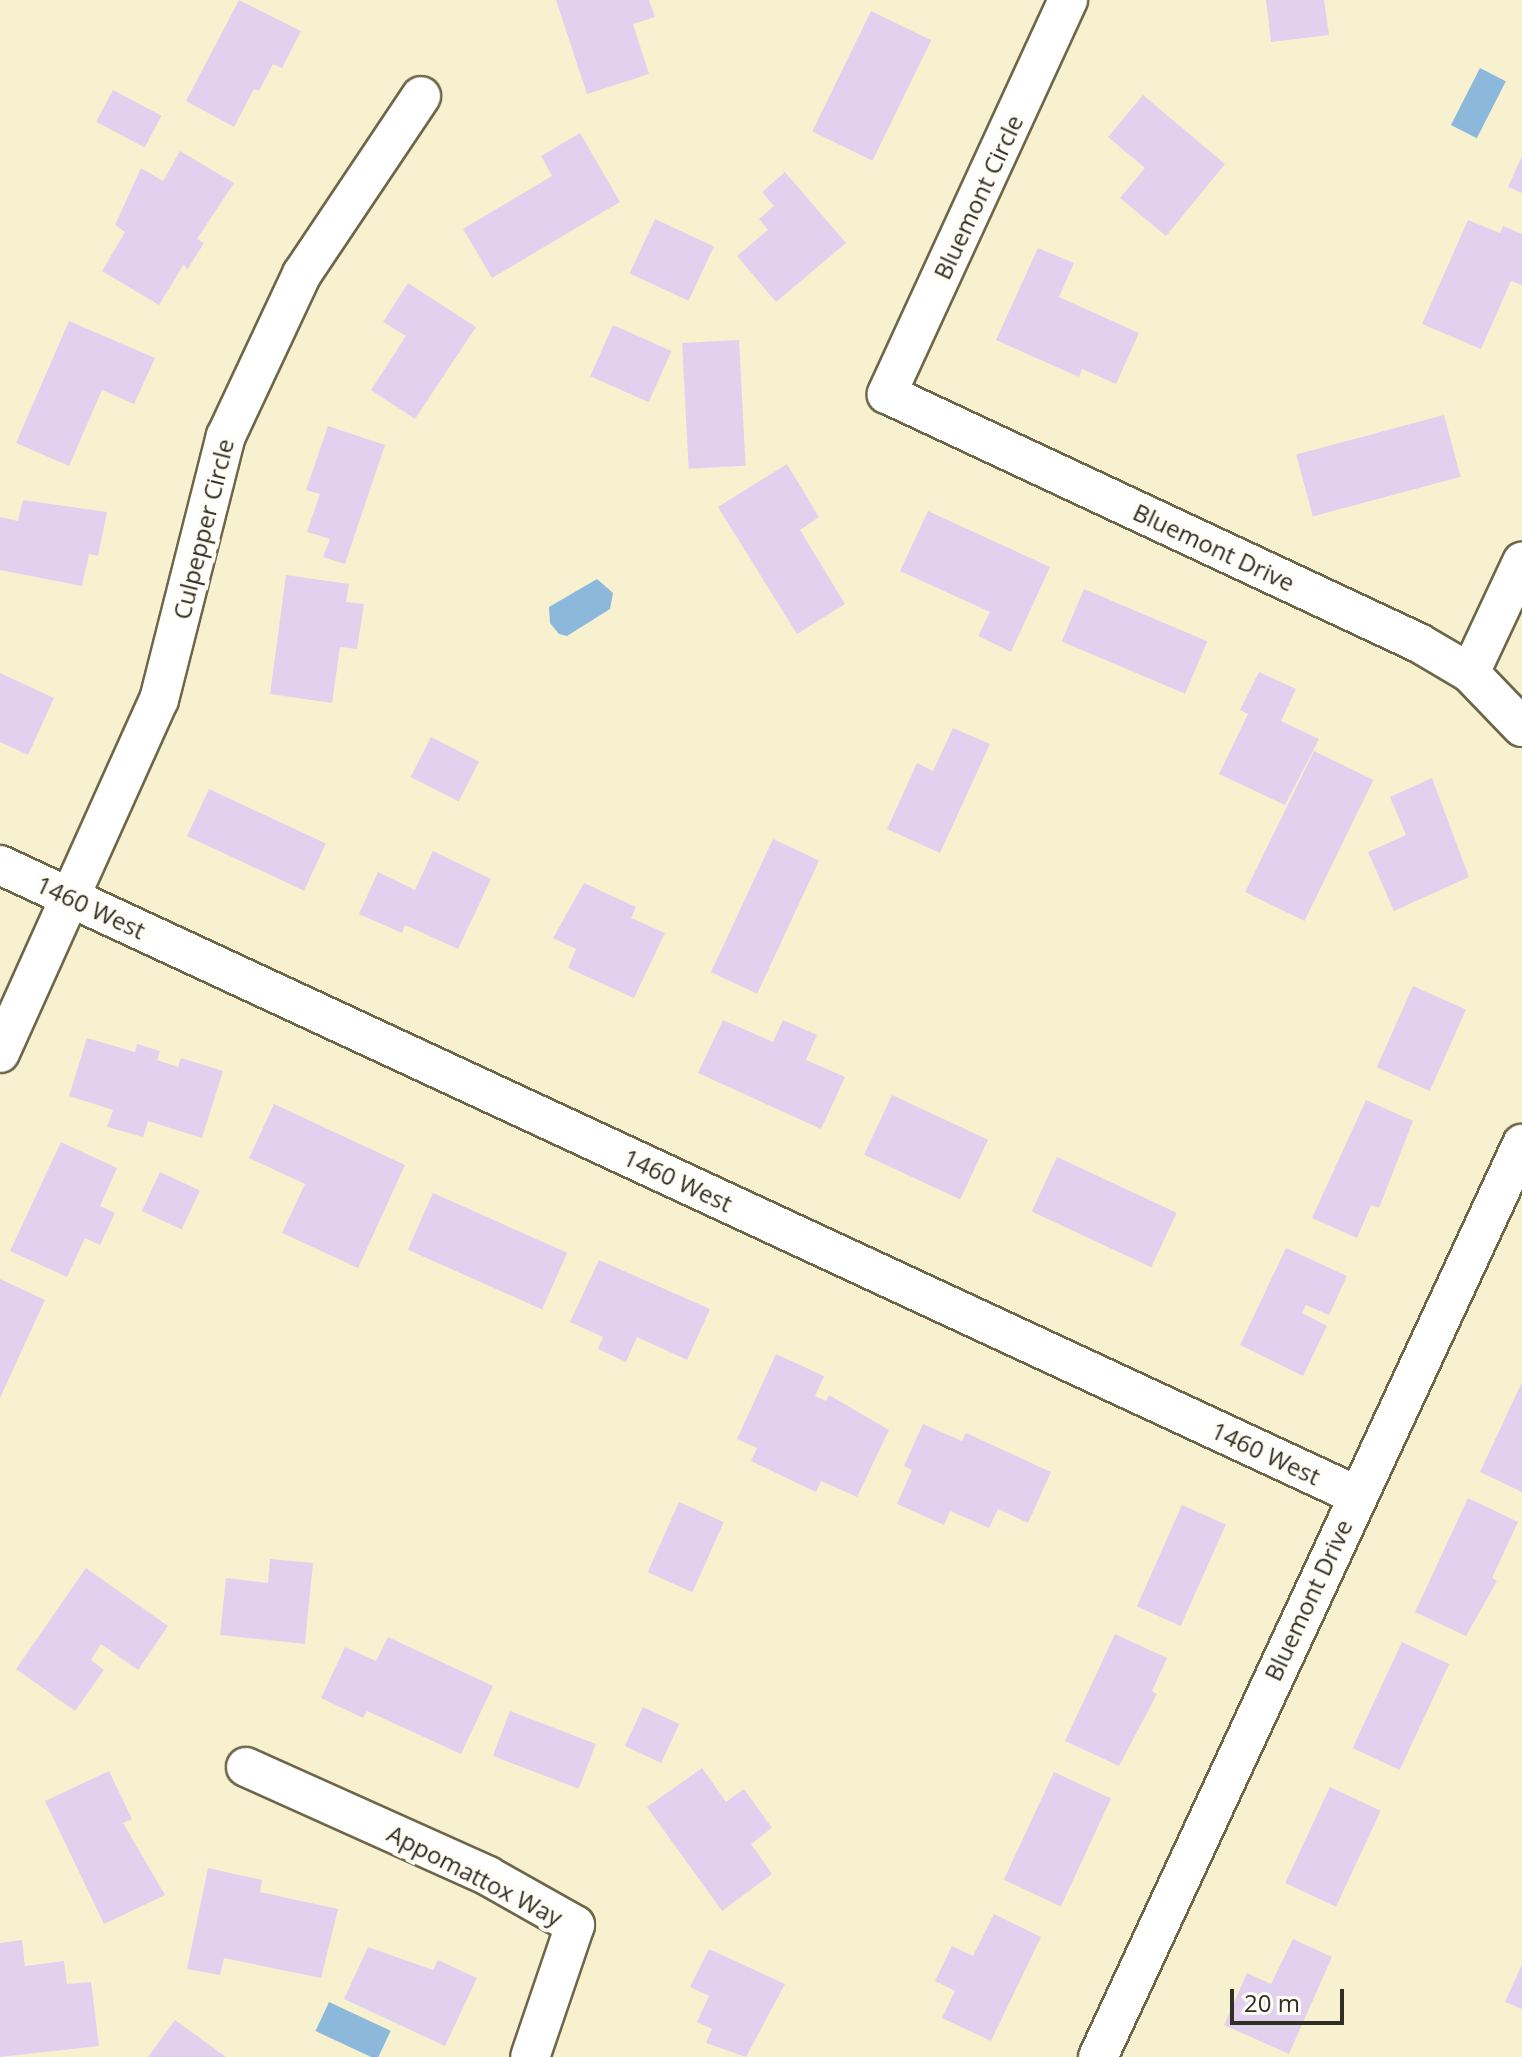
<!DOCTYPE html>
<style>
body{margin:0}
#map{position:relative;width:1522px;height:2057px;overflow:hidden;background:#f8f1d0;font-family:"Open Sans",sans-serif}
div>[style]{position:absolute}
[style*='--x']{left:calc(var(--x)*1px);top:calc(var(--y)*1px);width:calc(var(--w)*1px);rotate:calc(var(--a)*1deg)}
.water>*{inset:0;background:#8cb8dc;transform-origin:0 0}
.building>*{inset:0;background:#e2d1ee;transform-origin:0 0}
.roads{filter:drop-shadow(2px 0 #6d674a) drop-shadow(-2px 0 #6d674a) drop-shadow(0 2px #6d674a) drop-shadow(0 -2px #6d674a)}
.minor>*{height:38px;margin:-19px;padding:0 19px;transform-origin:19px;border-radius:19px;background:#fff}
span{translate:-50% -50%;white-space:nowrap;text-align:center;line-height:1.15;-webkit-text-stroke:8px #fffdf7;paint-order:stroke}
.street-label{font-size:24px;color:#312f22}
.scale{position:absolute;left:1230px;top:1989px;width:114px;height:36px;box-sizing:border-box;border:4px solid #312f22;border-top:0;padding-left:10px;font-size:24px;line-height:28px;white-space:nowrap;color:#312f22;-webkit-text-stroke:6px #fffdf7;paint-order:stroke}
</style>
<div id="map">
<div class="water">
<i style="left:1480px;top:68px;width:29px;height:64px;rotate:27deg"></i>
<i style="clip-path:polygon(597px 579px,613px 593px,610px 609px,567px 636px,559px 634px,550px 623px,549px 607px)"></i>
<i style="left:329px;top:2002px;width:68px;height:32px;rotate:25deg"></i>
</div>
<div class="building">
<i style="clip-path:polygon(239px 0,301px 31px,282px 68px,273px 64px,259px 91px,254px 89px,234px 127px,186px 101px)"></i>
<i style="clip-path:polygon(556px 0,649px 0,655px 17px,633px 24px,649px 74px,587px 94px)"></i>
<i style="clip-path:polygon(1266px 0,1324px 0,1329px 35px,1271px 42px)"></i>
<i style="left:871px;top:11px;width:67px;height:134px;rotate:26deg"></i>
<i style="left:113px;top:90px;width:55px;height:36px;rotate:28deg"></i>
<i style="clip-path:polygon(1143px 95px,1225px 164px,1166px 236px,1120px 198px,1145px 168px,1108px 137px)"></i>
<i style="clip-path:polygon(580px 133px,620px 202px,492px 278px,463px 229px,552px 176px,541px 156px)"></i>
<i style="clip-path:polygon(180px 151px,234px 183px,197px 239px,204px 243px,187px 270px,184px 264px,159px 305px,102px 271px,125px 232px,115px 225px,141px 168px,163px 181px)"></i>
<i style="clip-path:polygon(1522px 156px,1522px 193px,1508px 187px)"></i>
<i style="clip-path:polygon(785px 172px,846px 243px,776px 302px,737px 256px,768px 230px,759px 219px,774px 206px,762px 192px)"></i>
<i style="left:655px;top:219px;width:65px;height:60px;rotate:25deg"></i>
<i style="clip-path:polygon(1468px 220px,1500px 233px,1503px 226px,1522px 234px,1522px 285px,1511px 281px,1481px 349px,1422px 324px)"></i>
<i style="clip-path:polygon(1038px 248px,1074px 263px,1059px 297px,1139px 333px,1116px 384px,1082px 369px,1079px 377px,996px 340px)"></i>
<i style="clip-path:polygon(408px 283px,476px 327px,415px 419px,371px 390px,406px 336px,383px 322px)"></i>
<i style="clip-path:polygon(69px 321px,155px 358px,134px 404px,102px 390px,69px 466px,16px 443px)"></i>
<i style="left:613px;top:325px;width:64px;height:56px;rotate:24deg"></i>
<i style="left:739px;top:340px;width:126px;height:57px;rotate:87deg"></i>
<i style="left:1444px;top:415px;width:64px;height:153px;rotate:75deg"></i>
<i style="clip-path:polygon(328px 426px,385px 445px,345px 564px,323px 557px,330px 539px,307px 532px,320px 494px,306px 490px)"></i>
<i style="clip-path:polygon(787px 464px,819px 517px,800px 530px,845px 604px,797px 634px,718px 507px)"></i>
<i style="clip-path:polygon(23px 500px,107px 512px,98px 556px,89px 554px,82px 586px,0 570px,0 517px,18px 521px)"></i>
<i style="clip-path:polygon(928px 511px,1050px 567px,1011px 652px,978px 636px,990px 612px,900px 571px)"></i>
<i style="clip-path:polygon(286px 575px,349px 584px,346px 602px,364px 604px,357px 649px,340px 647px,332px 703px,270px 694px)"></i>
<i style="left:1084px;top:589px;width:134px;height:57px;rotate:23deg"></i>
<i style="clip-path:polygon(1259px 672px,1296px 689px,1281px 721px,1319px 739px,1285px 805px,1219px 774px,1248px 714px,1240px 710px)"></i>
<i style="clip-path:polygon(0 673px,54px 698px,28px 755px,0 742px)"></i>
<i style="clip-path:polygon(953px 728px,990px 744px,940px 853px,887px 829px,917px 763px,933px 771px)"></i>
<i style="left:431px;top:737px;width:54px;height:45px;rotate:27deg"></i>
<i style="left:1314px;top:751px;width:66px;height:157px;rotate:26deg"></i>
<i style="clip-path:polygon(1432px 778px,1469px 877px,1394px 911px,1368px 852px,1406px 835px,1390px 797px)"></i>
<i style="left:209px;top:789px;width:129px;height:52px;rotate:25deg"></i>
<i style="left:773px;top:839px;width:51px;height:147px;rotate:25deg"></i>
<i style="clip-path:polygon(433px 851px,491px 879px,458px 949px,405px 925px,402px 933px,359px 914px,378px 872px,415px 890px)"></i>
<i style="clip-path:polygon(584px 883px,636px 907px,631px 918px,665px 933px,634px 998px,568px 968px,576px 949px,553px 938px)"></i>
<i style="left:1413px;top:986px;width:58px;height:89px;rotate:24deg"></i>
<i style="clip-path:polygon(723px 1020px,773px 1042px,783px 1020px,817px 1035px,806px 1060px,845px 1077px,821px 1129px,698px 1073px)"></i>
<i style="clip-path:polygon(87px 1038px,135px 1052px,137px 1044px,160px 1051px,157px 1060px,178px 1067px,181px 1058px,223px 1071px,202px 1138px,148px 1121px,143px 1137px,107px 1127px,113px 1110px,69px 1096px)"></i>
<i style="left:892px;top:1095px;width:106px;height:66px;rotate:25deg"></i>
<i style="clip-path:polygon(1366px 1100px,1413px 1121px,1379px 1208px,1371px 1205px,1357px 1238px,1312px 1218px)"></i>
<i style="clip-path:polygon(274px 1104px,405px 1165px,358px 1268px,282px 1233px,305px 1184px,249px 1158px)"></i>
<i style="clip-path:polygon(61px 1142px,117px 1168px,100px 1206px,115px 1213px,100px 1245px,85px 1238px,67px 1277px,10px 1251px)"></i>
<i style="left:1057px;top:1157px;width:132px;height:60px;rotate:25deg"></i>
<i style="left:160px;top:1172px;width:44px;height:43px;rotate:25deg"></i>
<i style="left:433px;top:1193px;width:147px;height:62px;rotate:24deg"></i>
<i style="clip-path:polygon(1286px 1248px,1347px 1276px,1329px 1315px,1306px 1305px,1302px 1313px,1327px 1326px,1303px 1376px,1240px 1345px)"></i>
<i style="clip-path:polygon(599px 1260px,710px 1309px,687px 1360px,637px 1337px,626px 1362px,598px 1349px,603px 1337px,570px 1322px)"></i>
<i style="clip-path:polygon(0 1279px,45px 1300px,0 1398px)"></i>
<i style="clip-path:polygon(776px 1354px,824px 1376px,815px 1396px,826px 1401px,829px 1395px,889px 1430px,857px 1497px,821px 1481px,816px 1492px,751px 1461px,757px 1448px,737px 1439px)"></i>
<i style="clip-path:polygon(1522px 1382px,1522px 1492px,1480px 1472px)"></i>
<i style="clip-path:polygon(923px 1424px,962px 1441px,966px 1433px,1051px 1472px,1028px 1523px,998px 1509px,989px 1528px,950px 1511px,944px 1525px,897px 1504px,912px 1470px,904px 1466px)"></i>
<i style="clip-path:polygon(1468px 1498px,1518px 1522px,1492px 1578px,1497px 1581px,1466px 1636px,1415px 1612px)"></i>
<i style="left:679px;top:1502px;width:49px;height:77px;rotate:24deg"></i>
<i style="left:1182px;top:1505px;width:48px;height:111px;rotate:24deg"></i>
<i style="clip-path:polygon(270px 1559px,313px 1563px,305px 1644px,220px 1635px,226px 1578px,268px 1583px)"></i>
<i style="clip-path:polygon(86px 1568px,168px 1626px,138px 1670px,101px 1644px,91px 1660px,104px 1670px,75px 1711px,16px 1669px)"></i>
<i style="clip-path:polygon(1115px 1634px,1167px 1658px,1152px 1691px,1157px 1694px,1119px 1766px,1065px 1741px)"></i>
<i style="clip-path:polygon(388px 1637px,493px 1686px,461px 1754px,367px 1711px,363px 1718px,321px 1698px,345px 1647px,376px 1661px)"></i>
<i style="left:1402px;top:1642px;width:52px;height:117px;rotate:25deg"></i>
<i style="left:643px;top:1707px;width:40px;height:43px;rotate:25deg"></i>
<i style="left:510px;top:1711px;width:92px;height:48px;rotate:21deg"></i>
<i style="clip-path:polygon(702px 1768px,726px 1802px,744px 1789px,772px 1828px,751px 1844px,772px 1874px,722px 1911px,647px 1807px)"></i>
<i style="clip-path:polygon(109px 1771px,132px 1819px,123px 1823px,165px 1895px,104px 1924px,45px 1801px)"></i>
<i style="left:1054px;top:1772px;width:63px;height:119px;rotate:25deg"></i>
<i style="left:1330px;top:1787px;width:56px;height:106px;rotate:25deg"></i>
<i style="clip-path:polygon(208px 1868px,262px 1880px,260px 1892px,338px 1909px,321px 1978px,224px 1958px,220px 1975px,187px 1969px)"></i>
<i style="clip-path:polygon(994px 1914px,1041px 1937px,991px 2041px,942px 2018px,955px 1991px,935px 1981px,952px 1946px,973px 1956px)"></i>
<i style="clip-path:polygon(1293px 1939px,1332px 1957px,1289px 2054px,1224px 2025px,1247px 1973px,1271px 1984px)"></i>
<i style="clip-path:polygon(22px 1940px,25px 1966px,64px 1961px,67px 1984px,91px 1982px,99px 2046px,0 2057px,0 1943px)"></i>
<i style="clip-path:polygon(368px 1947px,433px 1970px,438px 1960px,477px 1978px,445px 2046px,344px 1999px)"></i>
<i style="clip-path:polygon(709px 1949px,785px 1984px,746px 2057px,706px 2043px,712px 2029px,697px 2022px,709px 1996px,690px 1987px)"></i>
<i style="clip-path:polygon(1522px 1964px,1522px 2009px,1505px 2002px)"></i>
<i style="clip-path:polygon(175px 2020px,226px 2057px,148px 2057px)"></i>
</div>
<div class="roads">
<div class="minor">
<i style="--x:1068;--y:0;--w:434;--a:114.7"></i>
<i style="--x:887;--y:394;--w:587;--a:25.08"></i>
<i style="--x:1419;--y:643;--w:59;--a:30.5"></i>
<i style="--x:1470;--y:673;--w:75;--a:46.1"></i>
<i style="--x:1470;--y:673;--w:123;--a:-64.9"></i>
<i style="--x:0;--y:865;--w:1495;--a:24.92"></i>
<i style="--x:0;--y:1053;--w:387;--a:-65.8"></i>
<i style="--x:159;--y:700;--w:272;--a:-75.8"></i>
<i style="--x:226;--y:436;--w:179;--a:-64.9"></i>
<i style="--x:302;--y:274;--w:214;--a:-56.2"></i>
<i style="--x:246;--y:1767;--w:265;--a:24.2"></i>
<i style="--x:488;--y:1876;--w:100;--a:29.4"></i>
<i style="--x:575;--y:1925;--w:139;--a:108.8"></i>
<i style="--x:1098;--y:2057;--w:1007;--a:-65.09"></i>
</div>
</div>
<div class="street-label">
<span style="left:978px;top:197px;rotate:-65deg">Bluemont Circle</span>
<span style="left:203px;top:529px;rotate:-76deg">Culpepper Circle</span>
<span style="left:1214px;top:547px;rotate:25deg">Bluemont Drive</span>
<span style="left:91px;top:907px;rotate:25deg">1460 West</span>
<span style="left:678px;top:1180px;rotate:25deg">1460 West</span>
<span style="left:1266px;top:1453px;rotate:25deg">1460 West</span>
<span style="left:1308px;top:1600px;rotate:-65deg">Bluemont Drive</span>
<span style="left:475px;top:1875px;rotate:27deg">Appomattox Way</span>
</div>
<div class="scale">20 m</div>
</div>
